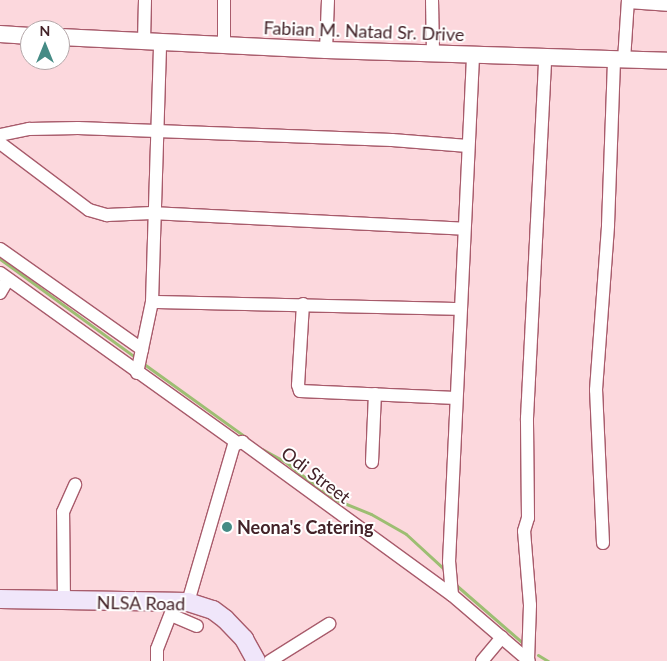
<!DOCTYPE html>
<style>
body{margin:0}
#map{position:relative;width:667px;height:661px;overflow:hidden;background:#fcd8dd;font-family:Lato,sans-serif}
div>[style]{position:absolute}
[style*='--x']{left:calc(var(--x)*1px);top:calc(var(--y)*1px);width:calc(var(--w)*1px);rotate:calc(var(--a)*1deg)}
.stream>*{height:3px;margin:-1.5px;padding:0 1.5px;transform-origin:1.5px;border-radius:1.5px;background:#9dbe72}
.roads{filter:drop-shadow(1px 0 #a85b6b) drop-shadow(-1px 0 #a85b6b) drop-shadow(0 1px #a85b6b) drop-shadow(0 -1px #a85b6b)}
.minor>*{height:12px;margin:-6px;padding:0 6px;transform-origin:6px;border-radius:6px;background:#fff}
.tertiary>*{height:16px;margin:-8px;padding:0 8px;transform-origin:8px;border-radius:8px;background:#fff}
.secondary>*{height:18px;margin:-9px;padding:0 9px;transform-origin:9px;border-radius:9px;background:#f0e6fa}
.dots>*{width:14px;height:14px;translate:-50% -50%;box-sizing:border-box;border:2px solid #fff;border-radius:50%}
span{translate:-50% -50%;white-space:nowrap;text-align:center;line-height:1.15;-webkit-text-stroke:4px #fff;paint-order:stroke}
.street-label{font-size:18px;color:#432228}
.poi-label{font-size:18px;color:#432228;font-weight:700}
.left{translate:0 -50%;text-align:left}
.north{position:absolute;left:20px;top:20px;width:50px;height:50px;box-sizing:border-box;background:#fff;border:1px solid #b4a7a9;border-radius:50%;rotate:0deg;font-size:14px;font-weight:700;line-height:20px;text-align:center;color:#432228}
.north::after{content:'';display:block;margin:auto;width:18px;height:22px;background:#458b85;clip-path:polygon(50% 0,100% 100%,50% 72%,0 100%)}
</style>
<div id="map">
<div class="stream">
<i style="--x:0;--y:259;--w:167;--a:36"></i>
<i style="--x:144;--y:364;--w:127;--a:35.7"></i>
<i style="--x:262;--y:449;--w:29;--a:29"></i>
<i style="--x:287;--y:463;--w:54;--a:39"></i>
<i style="--x:329;--y:497;--w:45;--a:22"></i>
<i style="--x:371;--y:514;--w:40;--a:29.7"></i>
<i style="--x:406;--y:534;--w:50;--a:42.6"></i>
<i style="--x:456;--y:585;--w:91;--a:41"></i>
<i style="--x:538;--y:655;--w:12;--a:31"></i>
</div>
<div class="roads">
<div class="minor">
<i style="--x:432;--y:0;--w:54;--a:88.9"></i>
<i style="--x:628;--y:2;--w:39;--a:4"></i>
<i style="--x:144;--y:41;--w:41;--a:-88.6"></i>
<i style="--x:224;--y:45;--w:45;--a:-90"></i>
<i style="--x:326;--y:50;--w:50;--a:-87.7"></i>
<i style="--x:624;--y:60;--w:60;--a:-86.2"></i>
<i style="--x:0;--y:135;--w:30;--a:-12"></i>
<i style="--x:29;--y:129;--w:49;--a:-1.2"></i>
<i style="--x:78;--y:128;--w:314;--a:2.2"></i>
<i style="--x:392;--y:140;--w:76;--a:4.5"></i>
<i style="--x:0;--y:143;--w:111;--a:37"></i>
<i style="--x:89;--y:210;--w:19;--a:16"></i>
<i style="--x:107;--y:215;--w:45;--a:-2.5"></i>
<i style="--x:152;--y:213;--w:312;--a:2.9"></i>
<i style="--x:0;--y:249;--w:174;--a:35.2"></i>
<i style="--x:0;--y:273;--w:290;--a:35.6"></i>
<i style="--x:0;--y:293;--w:16;--a:-60"></i>
<i style="--x:152;--y:302;--w:308;--a:1.3"></i>
<i style="--x:303;--y:304;--w:81;--a:93.5"></i>
<i style="--x:298;--y:385;--w:6;--a:72"></i>
<i style="--x:300;--y:391;--w:156;--a:2.6"></i>
<i style="--x:137;--y:373;--w:73;--a:-78.1"></i>
<i style="--x:152;--y:302;--w:260;--a:-88.2"></i>
<i style="--x:372;--y:462;--w:68;--a:-87.5"></i>
<i style="--x:603;--y:543;--w:153;--a:-92.6"></i>
<i style="--x:596;--y:390;--w:165;--a:-85.8"></i>
<i style="--x:608;--y:225;--w:165;--a:-87.9"></i>
<i style="--x:452;--y:595;--w:33;--a:-95"></i>
<i style="--x:449;--y:562;--w:507;--a:-87.28"></i>
<i style="--x:64;--y:602;--w:90;--a:-90.6"></i>
<i style="--x:63;--y:512;--w:30;--a:-66"></i>
<i style="--x:188;--y:602;--w:164;--a:-73.7"></i>
<i style="--x:234;--y:445;--w:9;--a:-21"></i>
<i style="--x:242;--y:442;--w:260;--a:36.1"></i>
<i style="--x:452;--y:595;--w:101;--a:40.6"></i>
<i style="--x:171;--y:615;--w:28;--a:23"></i>
<i style="--x:528;--y:660;--w:55;--a:-87.9"></i>
<i style="--x:530;--y:605;--w:74;--a:-94.6"></i>
<i style="--x:524;--y:531;--w:14;--a:-73"></i>
<i style="--x:528;--y:518;--w:100;--a:-90.6"></i>
<i style="--x:527;--y:418;--w:360;--a:-87.1"></i>
<i style="--x:157;--y:661;--w:12;--a:-90"></i>
<i style="--x:157;--y:649;--w:53;--a:-68.8"></i>
<i style="--x:270;--y:661;--w:70;--a:-32.1"></i>
<i style="--x:482;--y:661;--w:31;--a:-50"></i>
</div>
<div class="tertiary">
<i style="--x:0;--y:34;--w:30;--a:4"></i>
<i style="--x:60;--y:37;--w:266;--a:2.8"></i>
<i style="--x:326;--y:50;--w:341;--a:1.8"></i>
</div>
<div class="secondary">
<i style="--x:0;--y:599;--w:188;--a:0.9"></i>
<i style="--x:188;--y:602;--w:26;--a:18"></i>
<i style="--x:213;--y:610;--w:15;--a:37"></i>
<i style="--x:225;--y:619;--w:28;--a:46"></i>
<i style="--x:244;--y:639;--w:25;--a:61"></i>
</div>
</div>
<div class="dots">
<i style="left:227px;top:527px;background:#458b85"></i>
</div>
<div class="street-label">
<span style="left:364px;top:31px;rotate:2deg">Fabian M. Natad Sr. Drive</span>
<span style="left:316px;top:475px;rotate:37deg">Odi Street</span>
<span style="left:141px;top:603px;rotate:1deg">NLSA Road</span>
</div>
<div class="poi-label">
<span class="left" style="left:237px;top:527px">Neona's Catering</span>
</div>
<div class="north">N</div>
</div>
